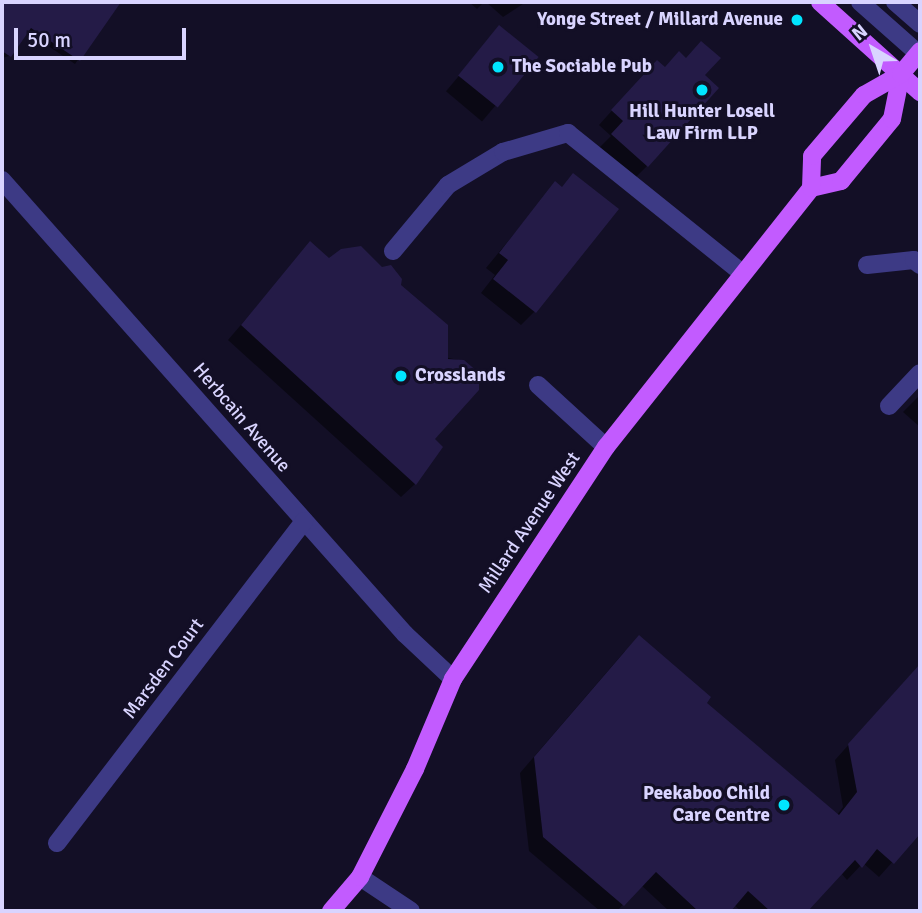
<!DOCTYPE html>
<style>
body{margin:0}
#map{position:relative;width:922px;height:913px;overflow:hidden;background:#130f26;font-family:Signika,sans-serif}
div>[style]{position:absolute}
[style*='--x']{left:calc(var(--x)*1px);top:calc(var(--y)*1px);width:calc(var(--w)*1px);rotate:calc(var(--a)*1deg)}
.shadow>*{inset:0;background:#0007;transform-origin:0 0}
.building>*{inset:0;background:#241b47;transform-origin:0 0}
.minor>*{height:18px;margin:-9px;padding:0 9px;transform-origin:9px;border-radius:9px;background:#3d3a85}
.major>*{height:18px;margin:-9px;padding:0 9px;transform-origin:9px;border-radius:9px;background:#c25bff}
.dots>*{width:19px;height:19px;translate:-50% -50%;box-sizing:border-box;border:4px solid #130f26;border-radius:50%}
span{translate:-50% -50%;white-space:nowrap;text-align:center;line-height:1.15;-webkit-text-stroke:6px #130f26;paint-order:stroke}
.poi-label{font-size:19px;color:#d9d4ff;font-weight:700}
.right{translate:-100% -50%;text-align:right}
.left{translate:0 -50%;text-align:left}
.street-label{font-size:19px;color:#d9d4ff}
.frame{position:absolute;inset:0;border:4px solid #d9d4ff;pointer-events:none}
.north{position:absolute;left:838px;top:14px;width:70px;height:70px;-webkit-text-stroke:5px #130f26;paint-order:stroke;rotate:321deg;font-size:19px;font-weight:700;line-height:28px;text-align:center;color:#d9d4ff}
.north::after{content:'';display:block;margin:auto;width:24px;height:32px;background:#d9d4ff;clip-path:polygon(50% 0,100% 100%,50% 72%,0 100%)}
.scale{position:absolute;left:14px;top:28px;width:172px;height:32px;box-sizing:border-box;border:4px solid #d9d4ff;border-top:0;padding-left:9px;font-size:21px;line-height:24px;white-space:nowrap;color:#d9d4ff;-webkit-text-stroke:5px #130f26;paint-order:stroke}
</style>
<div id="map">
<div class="shadow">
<i style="clip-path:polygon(2px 2px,119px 2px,75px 64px,26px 31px,9px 56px,2px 58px)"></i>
<i style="clip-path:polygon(469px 2px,484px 2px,477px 9px)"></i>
<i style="clip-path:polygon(486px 2px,526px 2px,503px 17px)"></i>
<i style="left:500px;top:27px;width:47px;height:84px;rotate:40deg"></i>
<i style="clip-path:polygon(664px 69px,703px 75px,647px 166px,633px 180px,598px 149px,611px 136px,599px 125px,643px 76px)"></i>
<i style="clip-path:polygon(555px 184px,535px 311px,521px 325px,481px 293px,495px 275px,486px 268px)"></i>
<i style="clip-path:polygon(310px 244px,329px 260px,399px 286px,444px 357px,463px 361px,415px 484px,401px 497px,228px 340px)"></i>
<i style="clip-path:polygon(920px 395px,920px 427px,903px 412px)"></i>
<i style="clip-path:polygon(625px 651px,704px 703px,837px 815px,843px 807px,835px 760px,920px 665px,920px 831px,879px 877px,863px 863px,847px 880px,841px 873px,806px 911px,741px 911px,734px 905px,729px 911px,669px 911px,641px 885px,617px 911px,600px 911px,529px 851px,520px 773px)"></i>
</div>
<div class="building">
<i style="clip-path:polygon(2px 2px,121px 2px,80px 61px,31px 28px,11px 57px,2px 51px)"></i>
<i style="left:499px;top:25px;width:51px;height:65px;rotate:39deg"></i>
<i style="clip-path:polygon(701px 41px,721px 58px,705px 75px,719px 88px,648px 167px,611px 134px,623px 121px,611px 110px,657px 60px,665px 67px,679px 51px,686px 58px)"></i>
<i style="clip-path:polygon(573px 173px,619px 209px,536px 313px,493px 279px,508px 260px,499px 253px,555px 181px,562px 187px)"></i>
<i style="clip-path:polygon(310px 241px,329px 258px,341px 249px,361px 246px,382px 267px,391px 265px,402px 279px,401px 285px,448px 325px,448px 359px,464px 360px,479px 373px,479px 390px,435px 439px,443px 447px,416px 485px,241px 325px)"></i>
<i style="clip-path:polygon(639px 635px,711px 697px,707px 703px,839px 815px,857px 792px,848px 744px,920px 664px,920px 834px,894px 864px,877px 849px,862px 868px,855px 860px,808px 911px,770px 911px,748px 891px,731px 911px,698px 911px,656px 872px,624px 906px,543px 837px,534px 757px)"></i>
</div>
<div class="minor">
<i style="--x:860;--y:2;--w:80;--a:41.5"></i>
<i style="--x:895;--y:2;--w:33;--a:41"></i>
<i style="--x:2;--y:180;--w:607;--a:48.41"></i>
<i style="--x:405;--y:634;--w:66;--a:43.2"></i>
<i style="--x:393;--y:251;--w:86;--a:-50.2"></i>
<i style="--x:448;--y:185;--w:64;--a:-31"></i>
<i style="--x:503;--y:152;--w:68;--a:-16.3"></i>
<i style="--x:568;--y:133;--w:223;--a:38.8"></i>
<i style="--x:867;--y:265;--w:47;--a:-6.1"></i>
<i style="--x:914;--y:260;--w:8;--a:40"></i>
<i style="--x:538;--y:385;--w:92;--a:42.4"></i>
<i style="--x:889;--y:406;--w:45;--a:-46.8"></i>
<i style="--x:57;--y:843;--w:406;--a:-52.5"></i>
<i style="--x:360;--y:877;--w:61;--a:33.7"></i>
</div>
<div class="major">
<i style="--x:820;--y:2;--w:135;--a:42"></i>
<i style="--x:811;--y:188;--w:31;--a:-13"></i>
<i style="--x:841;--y:181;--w:80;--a:-50.6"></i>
<i style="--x:892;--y:119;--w:46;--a:-78.7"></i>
<i style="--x:331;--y:911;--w:45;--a:-49.5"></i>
<i style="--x:360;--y:877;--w:121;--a:-63"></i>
<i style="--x:415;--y:769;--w:98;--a:-67.1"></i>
<i style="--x:453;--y:679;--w:278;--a:-56.6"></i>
<i style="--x:606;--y:447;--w:330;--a:-51.6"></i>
<i style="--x:811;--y:188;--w:32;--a:-88"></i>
<i style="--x:812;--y:156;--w:80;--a:-49.6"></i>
<i style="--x:864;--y:95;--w:43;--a:-29.6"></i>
<i style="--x:901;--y:74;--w:30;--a:-50"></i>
</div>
<div class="dots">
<i style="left:797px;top:20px;background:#00e5ff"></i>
<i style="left:498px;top:67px;background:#00e5ff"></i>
<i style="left:702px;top:90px;background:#00e5ff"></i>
<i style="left:401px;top:376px;background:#00e5ff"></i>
<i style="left:784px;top:805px;background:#00e5ff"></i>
</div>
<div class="poi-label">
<span class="right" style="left:783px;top:20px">Yonge Street / Millard Avenue</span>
<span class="left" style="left:512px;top:67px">The Sociable Pub</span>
<span style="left:702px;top:123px">Hill Hunter Losell<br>Law Firm LLP</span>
<span class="left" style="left:415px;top:376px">Crosslands</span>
<span class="right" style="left:770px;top:805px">Peekaboo Child<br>Care Centre</span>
</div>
<div class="street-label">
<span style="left:241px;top:418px;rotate:49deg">Herbcain Avenue</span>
<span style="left:530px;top:523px;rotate:-56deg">Millard Avenue West</span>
<span style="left:164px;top:669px;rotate:-53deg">Marsden Court</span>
</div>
<div class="frame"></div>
<div class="north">N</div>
<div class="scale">50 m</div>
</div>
